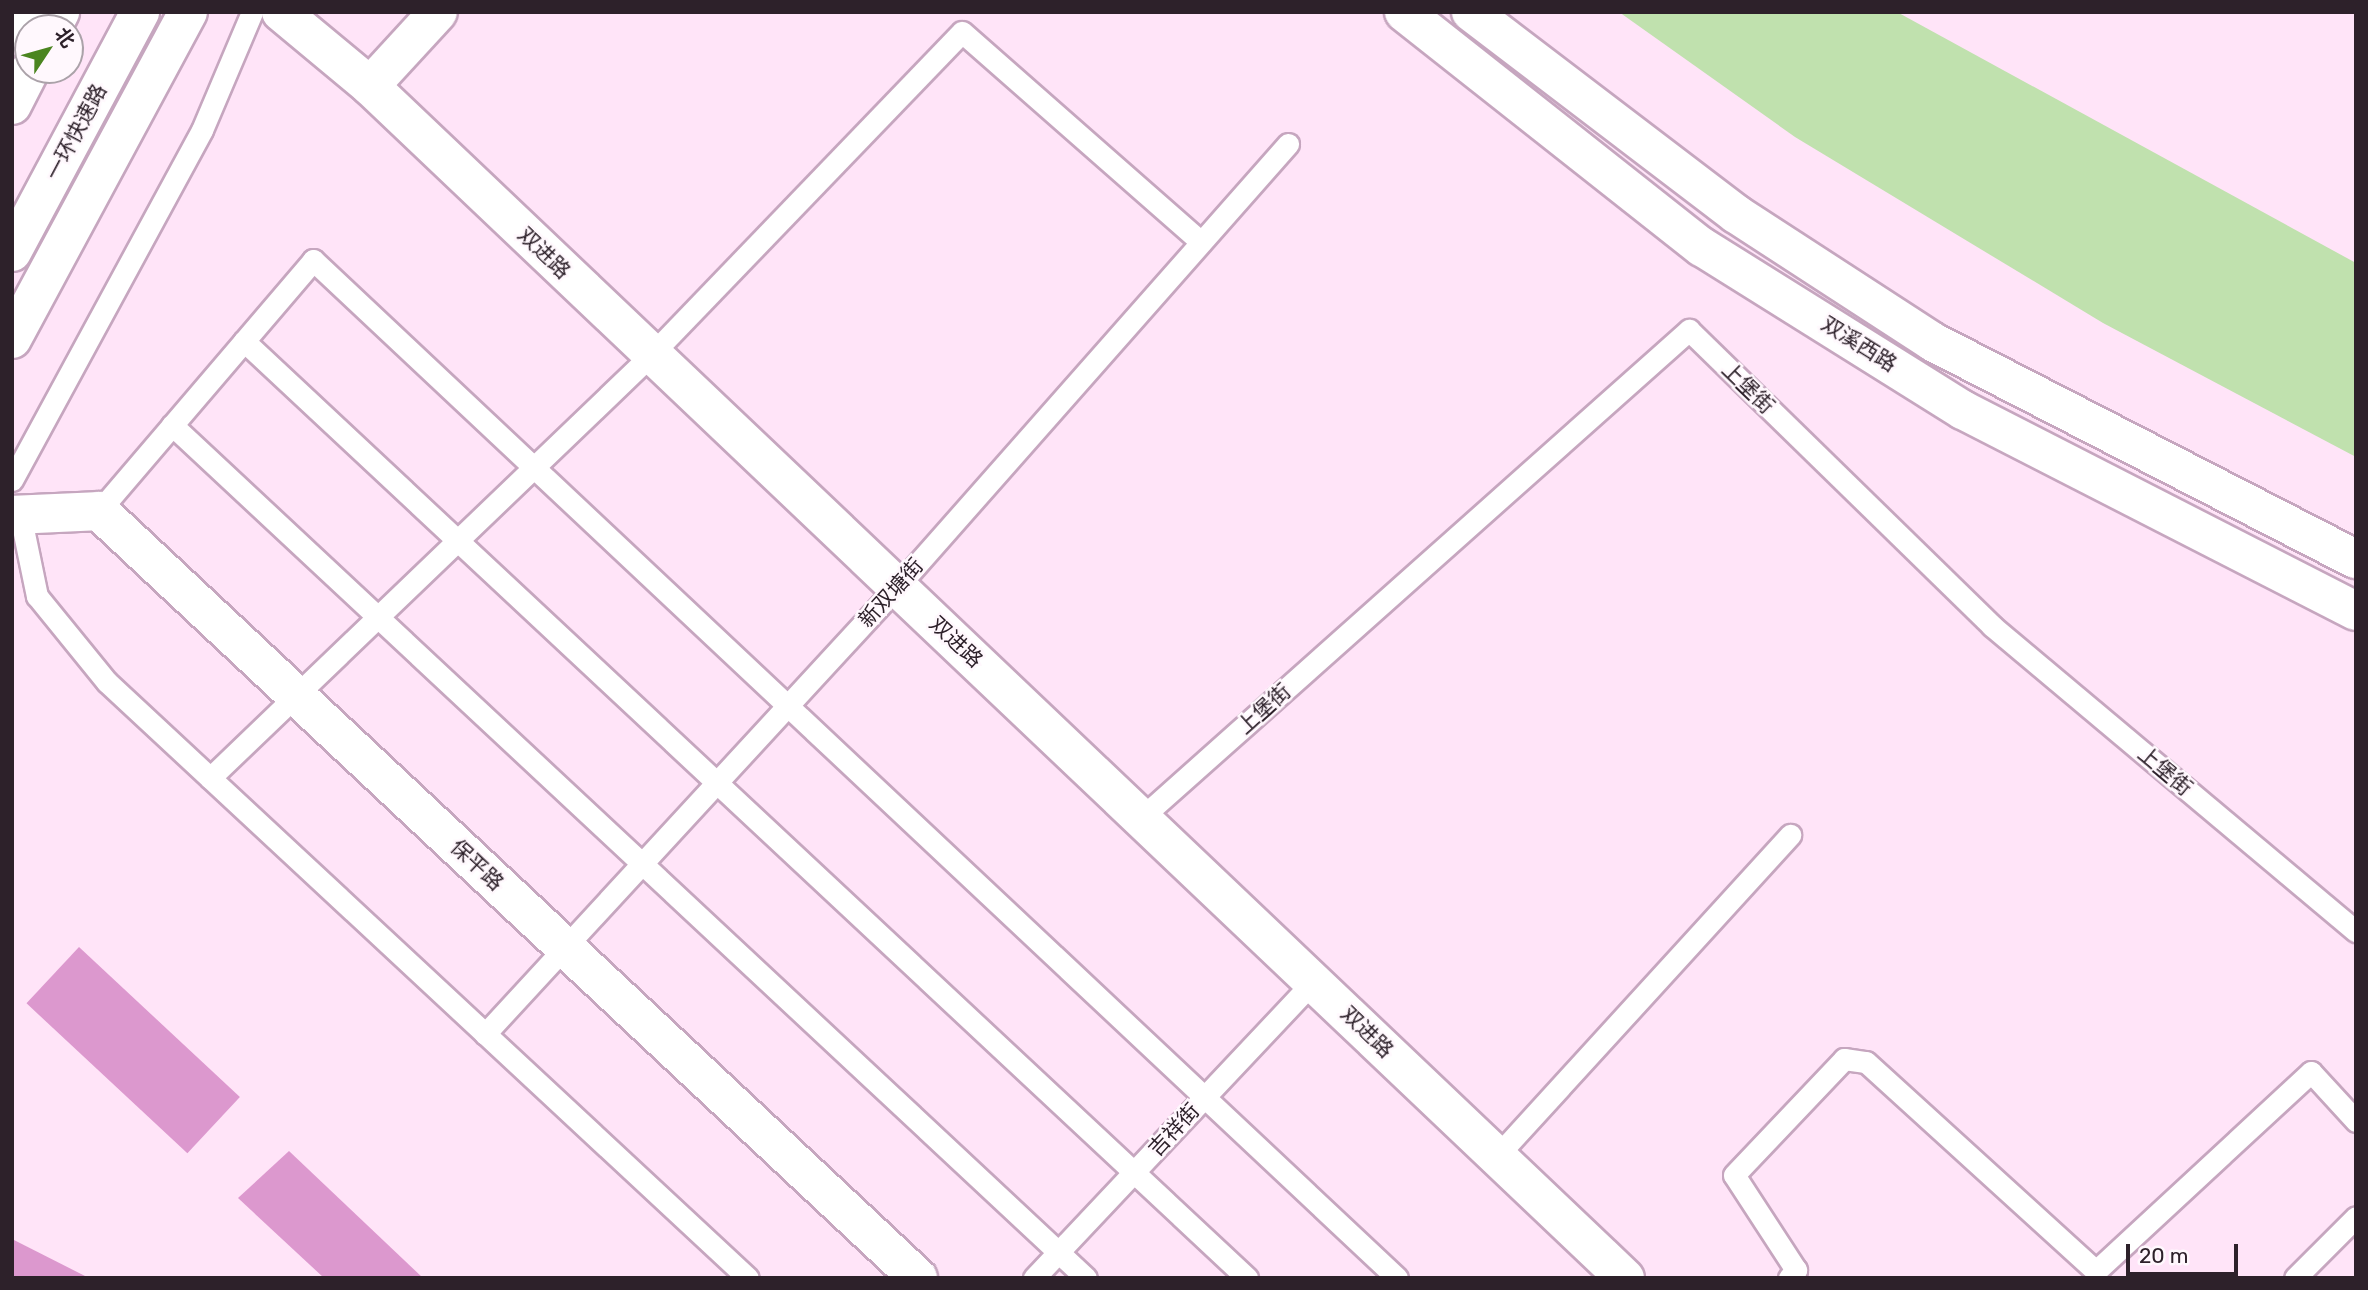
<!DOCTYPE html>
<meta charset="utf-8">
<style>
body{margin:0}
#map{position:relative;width:2368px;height:1290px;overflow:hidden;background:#ffe4f8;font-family:Rubik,"Noto Sans SC",sans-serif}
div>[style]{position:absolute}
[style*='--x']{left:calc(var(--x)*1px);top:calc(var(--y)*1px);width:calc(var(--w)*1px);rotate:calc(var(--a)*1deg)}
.green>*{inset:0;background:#c0e1ae}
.building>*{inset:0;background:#dc98ce;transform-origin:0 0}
.roads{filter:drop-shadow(2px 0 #c6a6bf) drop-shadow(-2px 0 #c6a6bf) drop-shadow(0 2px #c6a6bf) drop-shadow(0 -2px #c6a6bf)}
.service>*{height:21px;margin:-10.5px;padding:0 10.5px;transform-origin:10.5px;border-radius:10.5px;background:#fff}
.minor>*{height:38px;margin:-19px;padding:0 19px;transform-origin:19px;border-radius:19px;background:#fff}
.secondary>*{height:38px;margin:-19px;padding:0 19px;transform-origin:19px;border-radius:19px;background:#fff}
.trunk>*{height:38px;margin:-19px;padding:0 19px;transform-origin:19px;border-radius:19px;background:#fff}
span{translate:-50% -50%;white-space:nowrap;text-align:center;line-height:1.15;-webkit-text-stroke:5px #fff8fd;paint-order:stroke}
.street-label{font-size:21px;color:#2d212a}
.frame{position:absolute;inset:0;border:14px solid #2d212a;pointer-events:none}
.north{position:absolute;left:14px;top:14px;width:70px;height:70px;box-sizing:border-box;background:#fff8fd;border:2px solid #aba2a9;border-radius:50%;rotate:54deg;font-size:19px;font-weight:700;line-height:28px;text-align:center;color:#2d212a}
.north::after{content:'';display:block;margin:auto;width:24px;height:32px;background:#4b8520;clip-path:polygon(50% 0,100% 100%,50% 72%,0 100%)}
.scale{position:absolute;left:2126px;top:1244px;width:112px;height:32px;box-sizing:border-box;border:4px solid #2d212a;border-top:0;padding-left:9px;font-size:21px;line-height:24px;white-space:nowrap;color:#2d212a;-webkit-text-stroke:5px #fff8fd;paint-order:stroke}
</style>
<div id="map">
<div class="green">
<i style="clip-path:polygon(1619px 12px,1897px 12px,2356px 263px,2356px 457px,2103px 323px,1795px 137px)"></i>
</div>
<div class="building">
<i style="left:79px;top:947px;width:220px;height:77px;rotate:43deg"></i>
<i style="clip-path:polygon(289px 1151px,423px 1278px,324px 1278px,238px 1198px)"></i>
<i style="clip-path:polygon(12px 1239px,89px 1278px,12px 1278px)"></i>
</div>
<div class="roads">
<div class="service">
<i style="--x:244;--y:341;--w:1373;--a:43.05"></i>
<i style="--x:172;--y:425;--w:1250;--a:43.02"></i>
<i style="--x:12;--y:480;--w:398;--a:-61.5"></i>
<i style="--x:202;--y:130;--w:128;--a:-67"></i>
<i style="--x:99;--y:511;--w:330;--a:-49.5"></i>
<i style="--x:313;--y:260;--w:1487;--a:43.2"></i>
<i style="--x:20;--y:514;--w:84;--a:78.3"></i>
<i style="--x:37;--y:596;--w:111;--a:50.9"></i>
<i style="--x:107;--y:682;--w:875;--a:42.92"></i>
<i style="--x:210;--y:778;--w:611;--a:-43.81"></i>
<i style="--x:651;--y:355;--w:448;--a:-46.1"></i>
<i style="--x:962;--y:32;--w:318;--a:41.3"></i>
<i style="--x:1141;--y:818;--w:734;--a:-41.69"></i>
<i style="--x:1689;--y:330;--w:424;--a:44.3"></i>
<i style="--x:1992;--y:626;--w:475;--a:40"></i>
<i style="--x:485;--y:1034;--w:608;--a:-47.33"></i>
<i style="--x:897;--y:587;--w:591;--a:-48.57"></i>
<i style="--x:1497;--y:1156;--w:435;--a:-47.6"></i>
<i style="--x:1034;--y:1278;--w:408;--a:-46.7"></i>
<i style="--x:1789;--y:1278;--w:11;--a:-49"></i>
<i style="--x:1796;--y:1270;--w:113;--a:-123.1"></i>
<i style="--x:1734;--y:1175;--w:160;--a:-46.5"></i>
<i style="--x:1844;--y:1059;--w:22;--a:8"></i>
<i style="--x:1866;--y:1062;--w:311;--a:42.3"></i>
<i style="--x:2096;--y:1271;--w:293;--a:-42.8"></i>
<i style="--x:2311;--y:1072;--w:67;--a:47.4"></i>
<i style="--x:2295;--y:1278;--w:86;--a:-45"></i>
</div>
<div class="minor">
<i style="--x:281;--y:12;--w:116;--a:39.7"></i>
<i style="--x:370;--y:86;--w:1731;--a:43.53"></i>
<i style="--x:370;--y:86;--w:100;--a:-47.4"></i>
<i style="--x:12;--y:515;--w:87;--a:-2.6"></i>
<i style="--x:99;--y:511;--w:1122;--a:43.12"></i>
</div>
<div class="secondary">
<i style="--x:1404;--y:12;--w:380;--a:38.3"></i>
<i style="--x:1702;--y:247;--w:308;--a:32"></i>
<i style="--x:1963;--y:410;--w:441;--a:27.1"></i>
<i style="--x:1471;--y:12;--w:333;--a:37.3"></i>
<i style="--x:1736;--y:214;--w:235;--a:33"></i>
<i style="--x:1933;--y:342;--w:475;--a:27.2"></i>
</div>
<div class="trunk">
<i style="--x:12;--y:28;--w:18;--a:-61"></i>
<i style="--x:52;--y:28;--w:18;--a:-63"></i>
<i style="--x:12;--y:105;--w:39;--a:-63"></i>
<i style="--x:12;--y:252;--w:272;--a:-61.9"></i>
<i style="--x:12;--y:339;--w:371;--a:-61.7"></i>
</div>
</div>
<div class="street-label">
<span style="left:76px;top:132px;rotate:-62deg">一环快速路</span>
<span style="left:544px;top:253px;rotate:44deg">双进路</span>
<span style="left:1859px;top:344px;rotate:32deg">双溪西路</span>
<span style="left:1748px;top:388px;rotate:44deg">上堡街</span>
<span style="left:891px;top:593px;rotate:-48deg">新双塘街</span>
<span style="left:956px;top:642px;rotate:43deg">双进路</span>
<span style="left:1264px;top:709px;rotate:-42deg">上堡街</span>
<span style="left:2165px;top:771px;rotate:40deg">上堡街</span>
<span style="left:477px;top:865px;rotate:43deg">保平路</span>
<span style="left:1367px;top:1032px;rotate:44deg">双进路</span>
<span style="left:1174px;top:1130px;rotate:-47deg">吉祥街</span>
</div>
<div class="frame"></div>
<div class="north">北</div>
<div class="scale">20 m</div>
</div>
